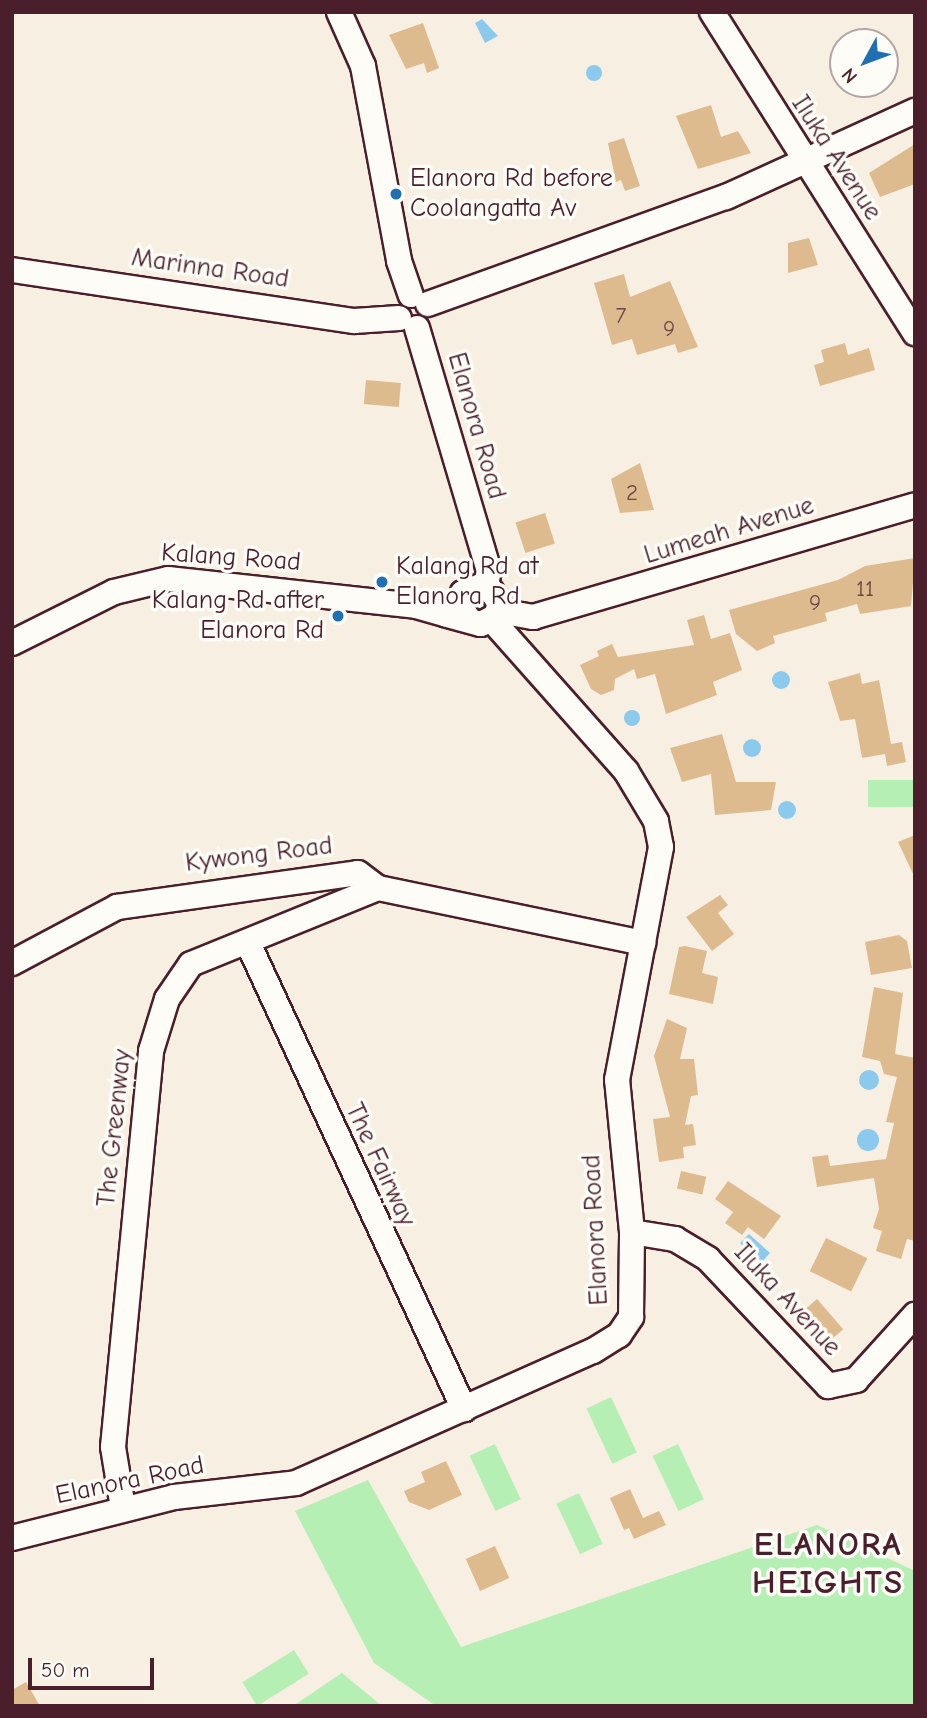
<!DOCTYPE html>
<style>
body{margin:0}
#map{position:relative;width:927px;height:1718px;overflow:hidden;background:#f7efe2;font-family:"Comic Neue",sans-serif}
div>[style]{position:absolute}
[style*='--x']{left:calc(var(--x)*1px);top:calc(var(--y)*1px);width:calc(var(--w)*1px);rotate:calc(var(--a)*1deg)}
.green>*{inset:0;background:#b5efb4;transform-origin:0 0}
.water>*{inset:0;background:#8ccaed}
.round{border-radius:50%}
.building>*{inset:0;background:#deba8f;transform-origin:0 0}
.roads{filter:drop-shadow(2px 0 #4a1f2b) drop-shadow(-2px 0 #4a1f2b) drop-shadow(0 2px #4a1f2b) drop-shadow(0 -2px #4a1f2b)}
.minor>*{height:24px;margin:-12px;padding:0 12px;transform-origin:12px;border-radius:12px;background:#fdfcf7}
.dots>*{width:19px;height:19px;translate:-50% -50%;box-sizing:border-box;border:4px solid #fdfcf7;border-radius:50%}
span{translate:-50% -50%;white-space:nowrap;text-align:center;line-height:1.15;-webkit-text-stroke:7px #fdfcf7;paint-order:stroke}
.number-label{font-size:23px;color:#6f4644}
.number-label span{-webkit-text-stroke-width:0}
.street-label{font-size:26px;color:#4a1f2b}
.poi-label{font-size:26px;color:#4a1f2b}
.left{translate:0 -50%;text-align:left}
.right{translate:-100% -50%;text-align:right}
.district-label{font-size:33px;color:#4a1f2b;font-weight:700;letter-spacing:2px}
.frame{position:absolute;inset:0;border:14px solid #4a1f2b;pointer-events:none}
.north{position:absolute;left:829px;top:28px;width:70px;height:70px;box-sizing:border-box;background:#fdfcf7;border:2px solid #b5a4a5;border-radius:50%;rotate:229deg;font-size:19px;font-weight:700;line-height:28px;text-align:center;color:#4a1f2b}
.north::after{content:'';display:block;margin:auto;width:24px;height:32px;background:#1f6fb2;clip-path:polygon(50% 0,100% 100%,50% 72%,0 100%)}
.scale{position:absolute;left:28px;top:1658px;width:126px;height:32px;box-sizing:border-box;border:4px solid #4a1f2b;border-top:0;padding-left:9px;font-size:21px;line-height:24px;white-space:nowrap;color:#4a1f2b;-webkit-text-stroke:5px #fdfcf7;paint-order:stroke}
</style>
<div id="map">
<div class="green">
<i style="left:915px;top:780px;width:27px;height:47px;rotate:90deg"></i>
<i style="left:611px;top:1397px;width:61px;height:27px;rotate:65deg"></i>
<i style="left:495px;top:1444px;width:61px;height:28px;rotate:65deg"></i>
<i style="left:678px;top:1444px;width:61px;height:28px;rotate:65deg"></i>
<i style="clip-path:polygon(368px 1480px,461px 1647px,817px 1525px,915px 1571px,915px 1706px,436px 1706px,374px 1663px,295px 1511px)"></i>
<i style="left:579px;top:1493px;width:56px;height:25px;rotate:65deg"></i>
<i style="left:294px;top:1650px;width:28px;height:61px;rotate:58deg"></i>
<i style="clip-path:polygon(342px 1673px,382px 1706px,293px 1706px)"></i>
</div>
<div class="water">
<i style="clip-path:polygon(482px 19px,498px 36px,485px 43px,475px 23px)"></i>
<i class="round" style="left:586px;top:65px;width:16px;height:16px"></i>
<i class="round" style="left:772px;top:671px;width:18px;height:18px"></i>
<i class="round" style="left:624px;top:710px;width:16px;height:16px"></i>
<i class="round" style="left:743px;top:739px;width:18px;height:18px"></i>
<i class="round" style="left:778px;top:801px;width:18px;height:18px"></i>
<i class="round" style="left:859px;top:1070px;width:20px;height:20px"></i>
<i class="round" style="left:857px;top:1129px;width:22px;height:22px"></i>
<i style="clip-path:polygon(749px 1234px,770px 1253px,759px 1265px,740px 1243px)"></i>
</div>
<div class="building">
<i style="clip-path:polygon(423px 23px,439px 68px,427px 73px,424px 63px,406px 69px,389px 35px)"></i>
<i style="clip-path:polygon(711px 105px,721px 137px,738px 131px,751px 153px,698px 169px,676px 116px)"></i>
<i style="clip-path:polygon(624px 138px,640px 186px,625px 191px,621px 180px,616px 182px,608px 143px)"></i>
<i style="clip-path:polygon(915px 144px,915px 184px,880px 197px,869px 173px)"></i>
<i style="clip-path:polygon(809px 238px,818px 265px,788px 273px,788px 243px)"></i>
<i style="clip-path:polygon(624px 274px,630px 297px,670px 281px,698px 347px,678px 353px,675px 344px,637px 355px,632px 339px,612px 345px,594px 283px)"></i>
<i style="clip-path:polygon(845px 343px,848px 355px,869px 348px,875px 370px,820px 386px,814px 365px,824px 362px,821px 350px)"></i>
<i style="left:366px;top:380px;width:35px;height:24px;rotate:5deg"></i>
<i style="clip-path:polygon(640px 463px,654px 510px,620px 513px,611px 479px)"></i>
<i style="left:545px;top:513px;width:32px;height:31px;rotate:72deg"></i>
<i style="clip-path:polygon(915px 558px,911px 606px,860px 614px,857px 604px,825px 613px,827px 621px,773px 636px,775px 643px,757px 651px,736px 634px,729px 610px,838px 580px,865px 566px)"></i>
<i style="clip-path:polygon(704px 615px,711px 639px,730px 633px,742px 670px,713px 682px,717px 695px,666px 714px,655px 674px,637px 679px,634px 669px,615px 679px,614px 690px,601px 695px,591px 689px,580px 665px,599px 656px,597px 651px,612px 644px,618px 657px,694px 645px,687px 620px)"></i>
<i style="clip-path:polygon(860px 673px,862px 684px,879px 680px,891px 744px,902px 742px,906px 762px,887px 766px,885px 754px,862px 758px,855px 719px,840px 721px,828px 682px)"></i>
<i style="clip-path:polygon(722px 734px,736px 782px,776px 782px,771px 810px,715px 815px,711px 774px,682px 782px,670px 748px)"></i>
<i style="clip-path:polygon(915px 835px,915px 878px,898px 842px)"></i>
<i style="clip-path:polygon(720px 895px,728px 905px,718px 913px,734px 934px,712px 951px,686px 917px)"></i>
<i style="clip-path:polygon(899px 935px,907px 941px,912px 968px,871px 975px,865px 942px)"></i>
<i style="clip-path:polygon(685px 946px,707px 951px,702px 973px,718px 977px,713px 1004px,669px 994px,679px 947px)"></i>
<i style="clip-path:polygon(874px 987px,903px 993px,895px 1054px,915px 1058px,915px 1241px,907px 1239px,901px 1259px,876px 1251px,882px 1231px,873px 1228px,879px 1209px,874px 1178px,817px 1187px,812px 1157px,828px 1155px,830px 1166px,886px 1159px,894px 1123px,886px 1122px,897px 1077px,884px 1074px,880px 1061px,862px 1057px)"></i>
<i style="clip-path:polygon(667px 1019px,687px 1028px,680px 1059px,694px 1059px,698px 1095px,691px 1096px,685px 1125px,693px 1124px,696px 1145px,683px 1147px,684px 1158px,659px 1162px,653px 1119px,670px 1117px,654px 1056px)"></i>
<i style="left:681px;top:1171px;width:26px;height:18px;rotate:13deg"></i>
<i style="clip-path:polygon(728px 1181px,781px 1216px,764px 1239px,748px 1227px,742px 1235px,725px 1223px,733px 1212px,715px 1199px)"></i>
<i style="left:826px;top:1238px;width:46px;height:37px;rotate:26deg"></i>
<i style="left:817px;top:1299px;width:40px;height:23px;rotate:49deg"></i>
<i style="clip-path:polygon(446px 1461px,462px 1495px,429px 1510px,409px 1502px,404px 1491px,425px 1482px,421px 1472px)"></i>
<i style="clip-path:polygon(630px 1489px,643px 1518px,659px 1511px,666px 1525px,634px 1539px,629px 1528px,624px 1530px,610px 1498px)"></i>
<i style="left:495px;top:1546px;width:35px;height:32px;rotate:66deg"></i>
<i style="clip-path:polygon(26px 1682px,40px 1706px,12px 1706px,12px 1690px)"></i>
</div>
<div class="roads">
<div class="minor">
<i style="--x:339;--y:12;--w:59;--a:66"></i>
<i style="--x:363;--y:66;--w:198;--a:79.5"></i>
<i style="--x:399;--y:261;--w:36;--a:71"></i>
<i style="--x:712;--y:12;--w:380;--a:57.7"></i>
<i style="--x:12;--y:270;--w:346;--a:8.5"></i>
<i style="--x:354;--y:321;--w:45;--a:-3.8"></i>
<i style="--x:428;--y:304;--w:317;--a:-19.8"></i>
<i style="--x:726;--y:197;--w:208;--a:-24.5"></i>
<i style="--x:417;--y:328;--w:253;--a:73.5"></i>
<i style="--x:489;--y:571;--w:13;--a:103"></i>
<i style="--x:499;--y:611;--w:35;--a:10"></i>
<i style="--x:533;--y:617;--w:398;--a:-16.3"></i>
<i style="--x:12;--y:643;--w:114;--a:-26.6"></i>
<i style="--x:114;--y:592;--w:56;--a:-13.5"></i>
<i style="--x:168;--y:579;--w:249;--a:6.2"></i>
<i style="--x:416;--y:606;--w:32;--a:16"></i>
<i style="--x:447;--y:615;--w:35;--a:15"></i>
<i style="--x:481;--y:624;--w:17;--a:-28"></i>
<i style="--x:496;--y:616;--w:14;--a:-73"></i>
<i style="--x:500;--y:603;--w:24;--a:-126"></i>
<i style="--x:486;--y:584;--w:25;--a:159"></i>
<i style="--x:463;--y:593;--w:14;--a:102"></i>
<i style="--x:460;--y:607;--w:17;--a:54"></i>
<i style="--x:248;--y:943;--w:514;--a:65.13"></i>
<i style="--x:12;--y:963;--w:119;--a:-28.1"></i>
<i style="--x:117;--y:907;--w:243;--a:-8"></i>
<i style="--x:358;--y:873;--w:25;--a:37"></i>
<i style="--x:378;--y:888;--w:271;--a:11.7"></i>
<i style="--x:632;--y:1232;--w:44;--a:9.2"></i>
<i style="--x:675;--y:1239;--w:39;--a:31"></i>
<i style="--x:708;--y:1259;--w:175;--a:46.6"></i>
<i style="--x:828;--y:1386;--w:29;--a:-12"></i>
<i style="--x:856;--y:1380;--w:88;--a:-47.8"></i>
<i style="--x:123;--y:1508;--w:62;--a:-99.3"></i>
<i style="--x:113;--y:1447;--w:398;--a:-84.5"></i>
<i style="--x:151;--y:1051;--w:54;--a:-72.9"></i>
<i style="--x:167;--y:999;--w:42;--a:-55.6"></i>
<i style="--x:191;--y:964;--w:202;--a:-22.1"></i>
<i style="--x:12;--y:1538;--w:167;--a:-14.2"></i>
<i style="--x:174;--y:1497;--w:123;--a:-6.5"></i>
<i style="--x:296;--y:1483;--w:325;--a:-24"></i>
<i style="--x:593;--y:1351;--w:31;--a:-32"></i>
<i style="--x:619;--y:1335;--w:22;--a:-56"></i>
<i style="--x:631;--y:1317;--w:85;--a:-89.3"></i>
<i style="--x:632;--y:1232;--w:153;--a:-95.6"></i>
<i style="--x:617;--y:1080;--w:237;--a:-79.3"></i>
<i style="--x:661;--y:847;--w:26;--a:-101"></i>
<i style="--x:656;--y:821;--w:58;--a:-121"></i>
<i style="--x:626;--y:771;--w:202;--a:-131.6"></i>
</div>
</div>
<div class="dots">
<i style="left:396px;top:194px;background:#1f6fb2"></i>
<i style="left:382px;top:582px;background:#1f6fb2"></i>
<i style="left:338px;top:616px;background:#1f6fb2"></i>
</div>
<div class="number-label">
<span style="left:621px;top:316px">7</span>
<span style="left:669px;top:329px">9</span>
<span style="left:632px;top:493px">2</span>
<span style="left:865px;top:589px">11</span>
<span style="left:815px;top:603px">9</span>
</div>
<div class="street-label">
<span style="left:836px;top:158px;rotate:57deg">Iluka Avenue</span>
<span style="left:210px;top:269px;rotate:8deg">Marinna Road</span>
<span style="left:476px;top:426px;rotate:74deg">Elanora Road</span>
<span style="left:729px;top:531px;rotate:-17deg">Lumeah Avenue</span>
<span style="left:231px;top:558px;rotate:4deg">Kalang Road</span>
<span style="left:259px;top:855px;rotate:-7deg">Kywong Road</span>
<span style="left:115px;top:1128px;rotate:-84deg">The Greenway</span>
<span style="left:380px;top:1165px;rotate:65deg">The Fairway</span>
<span style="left:596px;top:1230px;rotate:-93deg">Elanora Road</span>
<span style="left:787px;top:1300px;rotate:47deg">Iluka Avenue</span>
<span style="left:130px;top:1481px;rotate:-12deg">Elanora Road</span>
</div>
<div class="poi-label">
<span class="left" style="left:410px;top:194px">Elanora Rd before<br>Coolangatta Av</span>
<span class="left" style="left:396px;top:582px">Kalang Rd at<br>Elanora Rd</span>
<span class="right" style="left:324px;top:616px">Kalang Rd after<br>Elanora Rd</span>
</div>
<div class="district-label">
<span style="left:828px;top:1564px">ELANORA<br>HEIGHTS</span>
</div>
<div class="frame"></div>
<div class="north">N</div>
<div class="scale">50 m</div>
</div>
